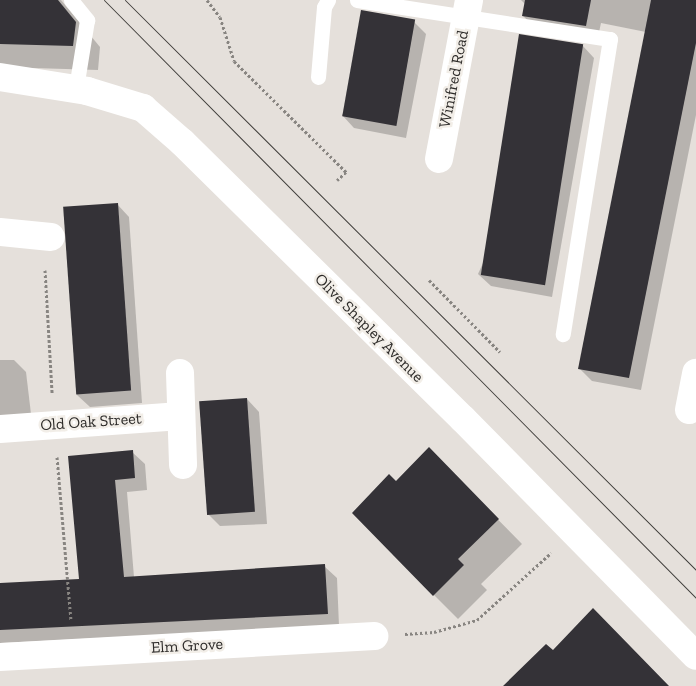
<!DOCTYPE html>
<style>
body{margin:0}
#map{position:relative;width:696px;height:686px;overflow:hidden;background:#e5e0db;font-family:"Zilla Slab",serif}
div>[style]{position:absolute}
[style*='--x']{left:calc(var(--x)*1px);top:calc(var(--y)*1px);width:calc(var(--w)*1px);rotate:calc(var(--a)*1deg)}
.shadow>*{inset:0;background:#0003}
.building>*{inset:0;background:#343237;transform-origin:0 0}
.path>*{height:3px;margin-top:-1.5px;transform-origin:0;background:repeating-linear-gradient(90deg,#888581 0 2.5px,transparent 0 5px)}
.lane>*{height:15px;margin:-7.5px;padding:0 7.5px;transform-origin:7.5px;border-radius:7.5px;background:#fff}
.street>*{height:28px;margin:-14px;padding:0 14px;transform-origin:14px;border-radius:14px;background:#fff}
.tram>*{height:1px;margin:-0.5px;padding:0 0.5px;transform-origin:0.5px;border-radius:0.5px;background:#413f3c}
span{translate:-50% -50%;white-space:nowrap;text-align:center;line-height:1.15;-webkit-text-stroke:5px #f2eee8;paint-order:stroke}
.street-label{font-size:16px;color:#2d2b29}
</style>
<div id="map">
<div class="shadow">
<i style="clip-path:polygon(0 0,61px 0,100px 47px,98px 70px,0 67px)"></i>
<i style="clip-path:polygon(521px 0,696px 0,696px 115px,641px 390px,592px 381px,579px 368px,646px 32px,601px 23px,598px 37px,536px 28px,523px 16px,525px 4px)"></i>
<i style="clip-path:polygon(414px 22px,426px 34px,406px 138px,354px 128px,342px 115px)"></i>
<i style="clip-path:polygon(582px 45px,594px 58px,552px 297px,491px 286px,478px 274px)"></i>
<i style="clip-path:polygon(117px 204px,129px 217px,142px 403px,90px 407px,77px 395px)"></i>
<i style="clip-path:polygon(0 360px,14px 360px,26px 372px,31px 414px,0 416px)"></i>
<i style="clip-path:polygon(247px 399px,259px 412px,267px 524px,220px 526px,208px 514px)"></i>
<i style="clip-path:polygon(132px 452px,145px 464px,147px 490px,127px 492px,134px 577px,324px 566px,337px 578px,339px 626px,0 643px,0 585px,80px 580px,69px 457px)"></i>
<i style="clip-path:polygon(453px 474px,522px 544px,481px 584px,487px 590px,458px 619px,434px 595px,396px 483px)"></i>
</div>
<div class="building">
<i style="clip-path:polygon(0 0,58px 0,76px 22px,73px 46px,0 44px)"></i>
<i style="clip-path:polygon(525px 0,591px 0,586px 26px,522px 16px)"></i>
<i style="clip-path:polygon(651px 0,696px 0,696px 43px,629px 378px,578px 369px)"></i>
<i style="left:361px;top:10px;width:55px;height:108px;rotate:10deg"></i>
<i style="left:519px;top:34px;width:65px;height:244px;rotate:9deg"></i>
<i style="left:118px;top:203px;width:188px;height:55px;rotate:86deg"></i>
<i style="left:247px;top:398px;width:114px;height:48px;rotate:86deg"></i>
<i style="clip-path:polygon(429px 447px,499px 519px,458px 559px,464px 565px,433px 596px,352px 513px,389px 474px,396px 481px)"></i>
<i style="clip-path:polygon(133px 450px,135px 478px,115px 480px,124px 577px,325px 564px,328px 614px,0 630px,0 583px,79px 579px,68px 456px)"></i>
<i style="clip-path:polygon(593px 608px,669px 686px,503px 686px,546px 644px,553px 650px)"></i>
</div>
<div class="path">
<i style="--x:207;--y:0;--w:21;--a:53"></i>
<i style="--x:220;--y:17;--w:46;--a:72.3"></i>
<i style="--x:234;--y:61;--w:158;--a:44.7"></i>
<i style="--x:346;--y:172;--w:12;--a:138"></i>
<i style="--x:45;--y:270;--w:123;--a:86.7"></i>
<i style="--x:429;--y:280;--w:101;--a:45.4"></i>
<i style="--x:57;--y:457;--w:164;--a:85.1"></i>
<i style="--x:405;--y:634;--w:29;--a:-4"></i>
<i style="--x:434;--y:632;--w:45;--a:-15.6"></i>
<i style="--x:477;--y:620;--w:100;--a:-42.2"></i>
</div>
<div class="lane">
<i style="--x:71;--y:0;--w:26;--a:51"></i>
<i style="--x:87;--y:20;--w:69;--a:99.2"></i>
<i style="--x:357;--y:0;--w:256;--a:8.8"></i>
<i style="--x:610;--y:39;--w:299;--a:99.1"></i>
<i style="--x:318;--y:77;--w:70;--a:-85.1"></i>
<i style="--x:324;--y:7;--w:8;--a:-60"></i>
</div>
<div class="street">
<i style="--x:0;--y:77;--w:88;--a:9.1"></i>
<i style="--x:87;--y:91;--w:59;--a:16.9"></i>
<i style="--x:143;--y:108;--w:52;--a:41.1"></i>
<i style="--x:182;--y:142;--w:395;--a:44.6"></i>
<i style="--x:463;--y:419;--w:332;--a:45.5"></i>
<i style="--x:439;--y:159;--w:162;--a:-79.3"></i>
<i style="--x:0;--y:232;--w:51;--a:5.6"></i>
<i style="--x:180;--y:373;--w:92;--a:88.1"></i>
<i style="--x:689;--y:410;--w:38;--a:-79"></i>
<i style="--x:0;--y:429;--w:181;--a:-4.1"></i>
<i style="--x:0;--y:657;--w:375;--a:-3.2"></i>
</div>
<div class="tram">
<i style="--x:104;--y:0;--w:841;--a:45.29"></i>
<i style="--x:125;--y:0;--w:807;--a:44.95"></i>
</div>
<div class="street-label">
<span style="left:454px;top:79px;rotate:-79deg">Winifred Road</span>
<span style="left:369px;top:328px;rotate:45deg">Olive Shapley Avenue</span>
<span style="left:91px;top:422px;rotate:-4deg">Old Oak Street</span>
<span style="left:187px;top:646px;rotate:-3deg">Elm Grove</span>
</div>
</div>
